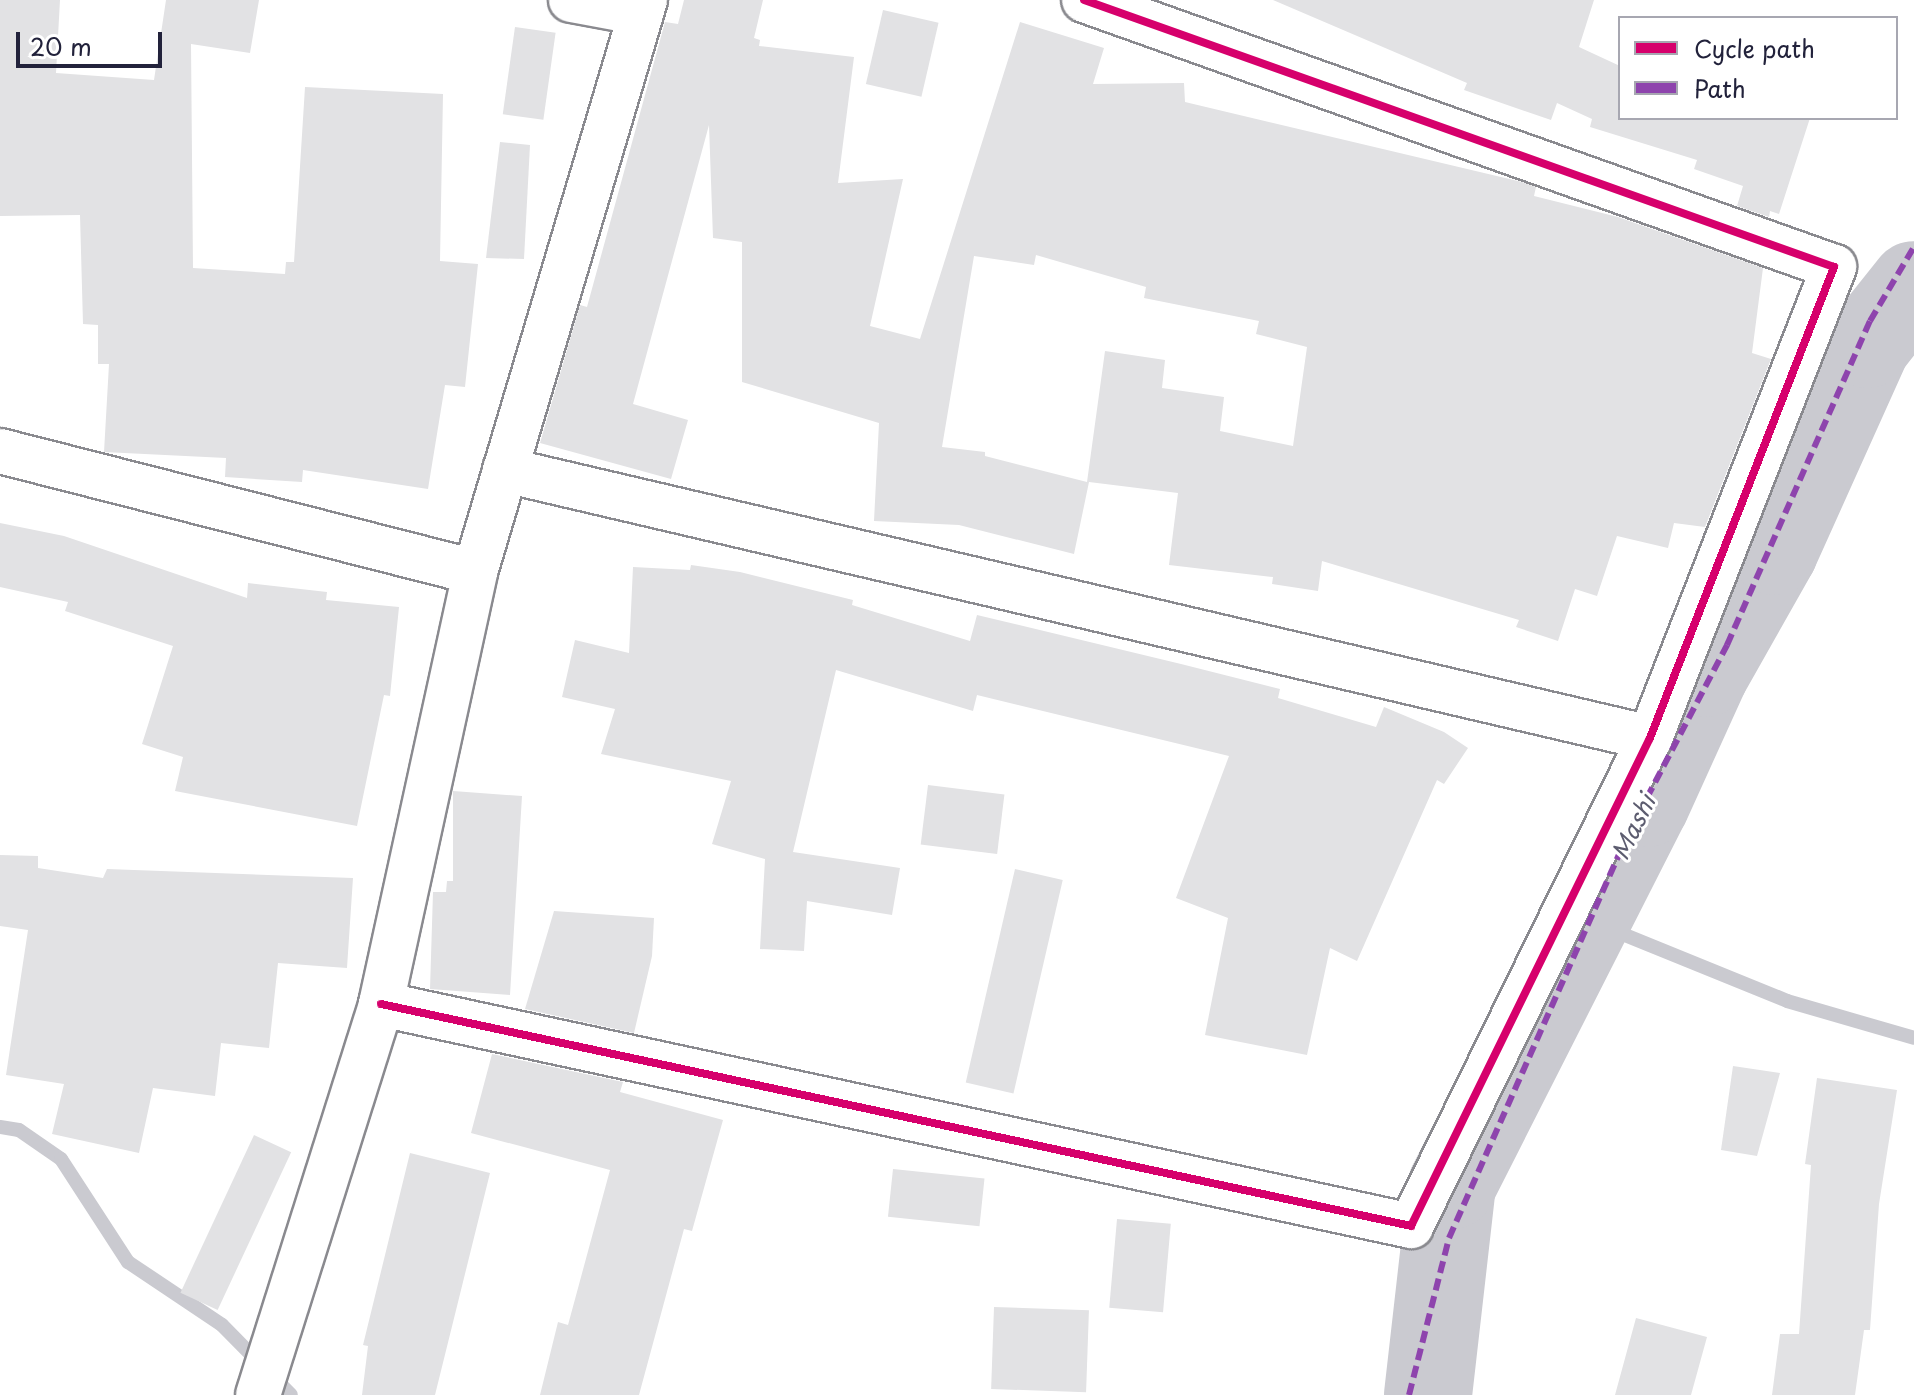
<!DOCTYPE html>
<style>
body{margin:0}
#map{position:relative;width:1914px;height:1395px;overflow:hidden;background:#fff;font-family:"Playpen Sans",sans-serif}
div>[style]{position:absolute}
[style*='--x']{left:calc(var(--x)*1px);top:calc(var(--y)*1px);width:calc(var(--w)*1px);rotate:calc(var(--a)*1deg)}
.stream>*{height:14px;margin:-7px;padding:0 7px;transform-origin:7px;border-radius:7px;background:#cacad0}
.river>*{height:88px;margin:-44px;padding:0 44px;transform-origin:44px;border-radius:44px;background:#cacad0}
.building>*{inset:0;background:#e2e2e4;transform-origin:0 0}
.roads{filter:drop-shadow(2px 0 #8a8a8f) drop-shadow(-2px 0 #8a8a8f) drop-shadow(0 2px #8a8a8f) drop-shadow(0 -2px #8a8a8f)}
.minor>*{height:44px;margin:-22px;padding:0 22px;transform-origin:22px;border-radius:22px;background:#fff}
.quiet>*{height:6px;margin-top:-3px;transform-origin:0;background:repeating-linear-gradient(90deg,#8e44ad 0 12px,transparent 0 18px)}
.cycleway>*{height:8px;margin:-4px;padding:0 4px;transform-origin:4px;border-radius:4px;background:#d6006c}
span{translate:-50% -50%;white-space:nowrap;text-align:center;line-height:1.15;-webkit-text-stroke:6px #fff;paint-order:stroke}
.water-label{font-size:24px;color:#5c5c6f;font-style:italic}
.legend{position:absolute;left:1618px;top:16px;width:280px;height:104px;box-sizing:border-box;background:#fff;border:2px solid #a7a7b1;margin:0;padding:10px 14px;list-style:none;font-size:24px;color:#22223b}
.legend li{display:flex;align-items:center;gap:16px;height:40px}
.legend b{width:40px;border:2px solid #a7a7b1}
.scale{position:absolute;left:16px;top:32px;width:146px;height:36px;box-sizing:border-box;border:4px solid #22223b;border-top:0;padding-left:10px;font-size:24px;line-height:28px;white-space:nowrap;color:#22223b;-webkit-text-stroke:6px #fff;paint-order:stroke}
</style>
<div id="map">
<div class="stream">
<i style="--x:1588;--y:920;--w:215;--a:22.1"></i>
<i style="--x:1787;--y:1001;--w:132;--a:16.2"></i>
<i style="--x:0;--y:1127;--w:19;--a:9"></i>
<i style="--x:19;--y:1130;--w:51;--a:34.6"></i>
<i style="--x:61;--y:1159;--w:123;--a:57"></i>
<i style="--x:128;--y:1262;--w:113;--a:33.8"></i>
<i style="--x:222;--y:1325;--w:98;--a:45.4"></i>
</div>
<div class="river">
<i style="--x:1428;--y:1395;--w:211;--a:-83.5"></i>
<i style="--x:1452;--y:1185;--w:428;--a:-63.1"></i>
<i style="--x:1646;--y:803;--w:143;--a:-65.6"></i>
<i style="--x:1705;--y:673;--w:140;--a:-60.5"></i>
<i style="--x:1774;--y:551;--w:227;--a:-65.8"></i>
<i style="--x:1867;--y:344;--w:75;--a:-51.5"></i>
</div>
<div class="building">
<i style="clip-path:polygon(0 0,60px 0,56px 73px,154px 80px,166px 0,259px 0,250px 53px,191px 44px,193px 268px,285px 274px,286px 262px,294px 262px,305px 87px,443px 94px,440px 261px,478px 264px,465px 387px,445px 385px,428px 489px,303px 470px,302px 482px,225px 477px,226px 458px,104px 452px,109px 364px,98px 364px,98px 325px,83px 324px,80px 215px,0 216px)"></i>
<i style="clip-path:polygon(evenodd,684px 0,763px 0,754px 38px,760px 40px,759px 46px,854px 57px,838px 183px,903px 179px,870px 326px,920px 339px,1020px 22px,1104px 48px,1093px 84px,1184px 83px,1185px 102px,1522px 182px,1536px 187px,1534px 196px,1618px 217px,1763px 268px,1752px 353px,1771px 359px,1705px 527px,1674px 523px,1668px 548px,1617px 536px,1597px 596px,1575px 589px,1558px 641px,1516px 627px,1519px 620px,1322px 561px,1318px 591px,1272px 584px,1273px 577px,1169px 565px,1178px 493px,1089px 482px,1074px 554px,959px 525px,874px 521px,879px 423px,742px 382px,742px 242px,713px 238px,709px 125px,633px 404px,688px 420px,671px 479px,540px 443px,580px 305px,587px 307px,665px 22px,678px 24px,684px 0,1036px 255px,1146px 287px,1144px 298px,1259px 321px,1256px 334px,1307px 347px,1293px 446px,1220px 431px,1224px 397px,1162px 388px,1165px 360px,1105px 351px,1087px 482px,985px 456px,985px 452px,942px 447px,974px 256px,1034px 265px,1036px 255px)"></i>
<i style="clip-path:polygon(1273px 0,1594px 0,1579px 47px,1620px 66px,1620px 118px,1810px 118px,1779px 214px,1770px 211px,1769px 217px,1737px 206px,1743px 186px,1694px 169px,1697px 160px,1590px 127px,1592px 119px,1557px 103px,1551px 120px,1464px 90px,1467px 83px)"></i>
<i style="left:883px;top:10px;width:57px;height:76px;rotate:13deg"></i>
<i style="left:515px;top:27px;width:41px;height:88px;rotate:8deg"></i>
<i style="clip-path:polygon(500px 142px,530px 145px,524px 259px,486px 258px)"></i>
<i style="clip-path:polygon(0 523px,64px 536px,247px 598px,248px 583px,327px 592px,326px 600px,399px 607px,390px 696px,384px 695px,357px 826px,175px 791px,183px 757px,142px 744px,173px 646px,65px 611px,68px 602px,0 587px)"></i>
<i style="clip-path:polygon(691px 565px,740px 572px,853px 600px,852px 605px,970px 641px,977px 615px,1181px 664px,1280px 689px,1278px 698px,1376px 727px,1384px 707px,1444px 732px,1468px 748px,1444px 784px,1437px 780px,1357px 961px,1330px 948px,1307px 1055px,1205px 1035px,1228px 918px,1176px 898px,1229px 756px,977px 695px,973px 711px,836px 670px,793px 852px,900px 868px,892px 915px,807px 901px,804px 951px,760px 949px,765px 859px,712px 844px,731px 781px,601px 754px,615px 709px,562px 697px,575px 640px,629px 653px,633px 567px,690px 570px)"></i>
<i style="left:928px;top:785px;width:77px;height:60px;rotate:7deg"></i>
<i style="clip-path:polygon(453px 791px,522px 796px,510px 995px,430px 989px,433px 892px,446px 892px,447px 881px,453px 881px)"></i>
<i style="clip-path:polygon(0 855px,38px 856px,38px 868px,103px 878px,107px 869px,353px 878px,347px 968px,278px 963px,269px 1048px,221px 1043px,215px 1096px,153px 1088px,139px 1153px,52px 1134px,64px 1084px,6px 1075px,28px 930px,0 926px)"></i>
<i style="left:1015px;top:869px;width:49px;height:219px;rotate:13deg"></i>
<i style="clip-path:polygon(554px 911px,654px 918px,652px 956px,634px 1033px,525px 1009px)"></i>
<i style="clip-path:polygon(492px 1054px,623px 1082px,620px 1092px,723px 1120px,692px 1231px,684px 1229px,639px 1395px,540px 1395px,558px 1322px,568px 1325px,610px 1170px,471px 1133px)"></i>
<i style="clip-path:polygon(1733px 1066px,1780px 1073px,1757px 1156px,1721px 1150px)"></i>
<i style="clip-path:polygon(1817px 1078px,1897px 1090px,1879px 1204px,1870px 1330px,1864px 1330px,1855px 1395px,1772px 1395px,1780px 1334px,1799px 1334px,1811px 1165px,1805px 1164px)"></i>
<i style="left:254px;top:1135px;width:41px;height:174px;rotate:25deg"></i>
<i style="clip-path:polygon(410px 1153px,490px 1173px,435px 1395px,362px 1395px,368px 1346px,363px 1345px)"></i>
<i style="left:893px;top:1169px;width:92px;height:48px;rotate:6deg"></i>
<i style="left:1117px;top:1219px;width:54px;height:89px;rotate:5deg"></i>
<i style="left:994px;top:1307px;width:95px;height:82px;rotate:2deg"></i>
<i style="clip-path:polygon(1636px 1318px,1707px 1337px,1691px 1395px,1615px 1395px)"></i>
</div>
<div class="roads">
<div class="minor">
<i style="--x:571;--y:0;--w:71;--a:10.5"></i>
<i style="--x:0;--y:451;--w:490;--a:14.3"></i>
<i style="--x:505;--y:470;--w:1176;--a:13.17"></i>
<i style="--x:381;--y:1004;--w:1054;--a:12.16"></i>
<i style="--x:1411;--y:1226;--w:543;--a:-63.91"></i>
<i style="--x:1650;--y:738;--w:506;--a:-68.66"></i>
<i style="--x:1834;--y:267;--w:796;--a:-160.4"></i>
<i style="--x:258;--y:1395;--w:410;--a:-72.5"></i>
<i style="--x:381;--y:1004;--w:442;--a:-77.7"></i>
<i style="--x:475;--y:572;--w:597;--a:-73.45"></i>
</div>
</div>
<div class="quiet">
<i style="--x:1409;--y:1395;--w:162;--a:-75.7"></i>
<i style="--x:1449;--y:1238;--w:446;--a:-66.1"></i>
<i style="--x:1630;--y:830;--w:209;--a:-62.3"></i>
<i style="--x:1727;--y:645;--w:354;--a:-66.2"></i>
<i style="--x:1870;--y:321;--w:86;--a:-59.3"></i>
</div>
<div class="cycleway">
<i style="--x:381;--y:1004;--w:1054;--a:12.16"></i>
<i style="--x:1411;--y:1226;--w:543;--a:-63.91"></i>
<i style="--x:1650;--y:738;--w:506;--a:-68.66"></i>
<i style="--x:1834;--y:267;--w:796;--a:-160.4"></i>
</div>
<div class="water-label">
<span style="left:1633px;top:827px;rotate:-64deg">Mashi</span>
</div>
<ul class="legend">
<li><b style="height:10px;background:#d6006c"></b>Cycle path</li>
<li><b style="height:10px;background:#8e44ad"></b>Path</li>
</ul>
<div class="scale">20 m</div>
</div>
